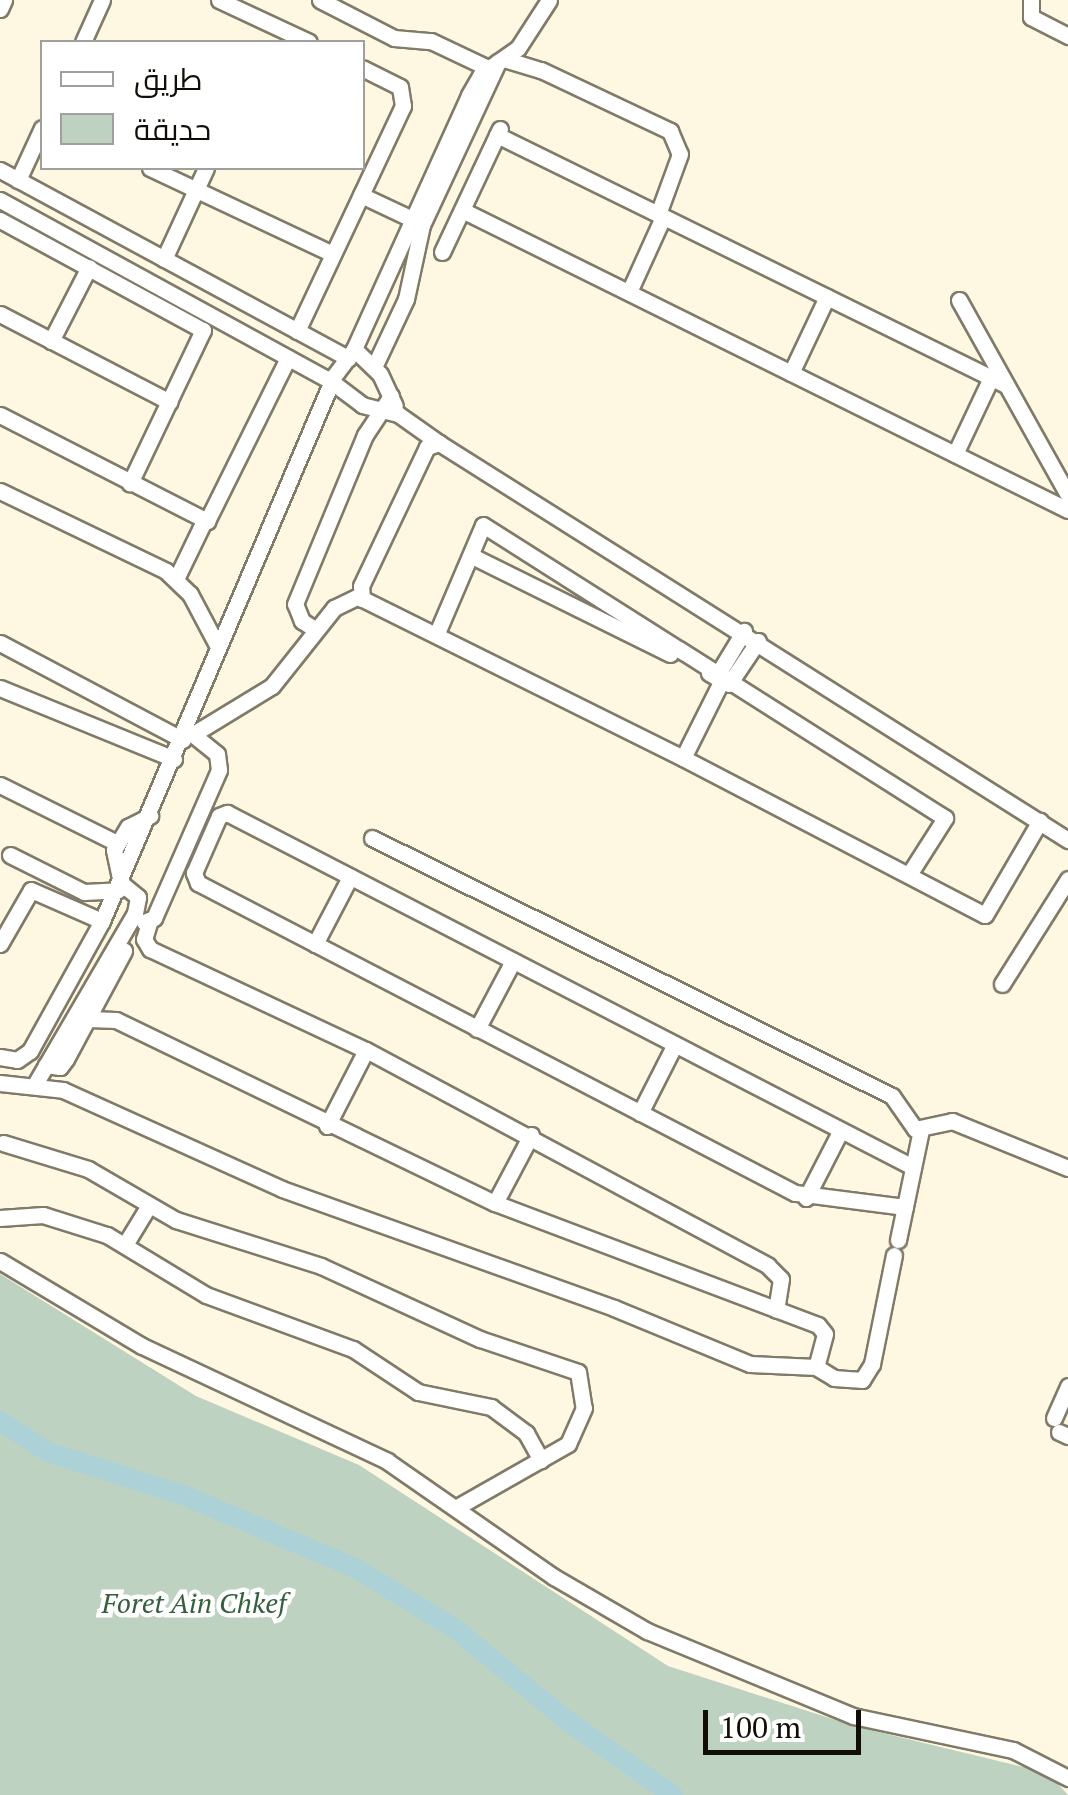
<!DOCTYPE html>
<meta charset="utf-8">
<style>
body{margin:0}
#map{position:relative;width:1068px;height:1795px;overflow:hidden;background:#fef8e3;font-family:"PT Serif",Cairo,serif}
div>[style]{position:absolute}
[style*='--x']{left:calc(var(--x)*1px);top:calc(var(--y)*1px);width:calc(var(--w)*1px);rotate:calc(var(--a)*1deg)}
.green>*{inset:0;background:#bdd2c0}
.river>*{height:20px;margin:-10px;padding:0 10px;transform-origin:10px;border-radius:10px;background:#acd2d8}
.roads{filter:drop-shadow(2px 0 #807a68) drop-shadow(-2px 0 #807a68) drop-shadow(0 2px #807a68) drop-shadow(0 -2px #807a68)}
.minor>*{height:15px;margin:-7.5px;padding:0 7.5px;transform-origin:7.5px;border-radius:7.5px;background:#fff}
span{translate:-50% -50%;white-space:nowrap;text-align:center;line-height:1.15;-webkit-text-stroke:9px #fff;paint-order:stroke}
.park-label{font-size:28px;color:#355f3e;font-style:italic}
.legend{position:absolute;left:40px;top:40px;width:325px;height:130px;box-sizing:border-box;background:#fff;border:2px solid #9f9f9c;margin:0;padding:12px 18px;list-style:none;font-size:30px;color:#100e07}
.legend li{display:flex;align-items:center;gap:20px;height:50px}
.legend b{width:50px;border:2px solid #9f9f9c}
.scale{position:absolute;left:703px;top:1710px;width:158px;height:45px;box-sizing:border-box;border:5px solid #100e07;border-top:0;padding-left:12px;font-size:30px;line-height:35px;white-space:nowrap;color:#100e07;-webkit-text-stroke:8px #fff;paint-order:stroke}
</style>
<div id="map">
<div class="green">
<i style="clip-path:polygon(0 1274px,196px 1396px,359px 1465px,668px 1666px,854px 1726px,1048px 1773px,1068px 1795px,0 1795px)"></i>
</div>
<div class="river">
<i style="--x:0;--y:1421;--w:57;--a:32.9"></i>
<i style="--x:48;--y:1452;--w:142;--a:17.7"></i>
<i style="--x:183;--y:1495;--w:187;--a:23"></i>
<i style="--x:355;--y:1568;--w:116;--a:31.2"></i>
<i style="--x:454;--y:1628;--w:149;--a:39.3"></i>
<i style="--x:569;--y:1722;--w:127;--a:35.1"></i>
</div>
<div class="roads">
<div class="minor">
<i style="--x:219;--y:0;--w:99;--a:25"></i>
<i style="--x:320;--y:0;--w:83;--a:27.2"></i>
<i style="--x:394;--y:38;--w:37;--a:5"></i>
<i style="--x:431;--y:41;--w:63;--a:25.3"></i>
<i style="--x:1031;--y:0;--w:17;--a:90"></i>
<i style="--x:1031;--y:17;--w:42;--a:27.2"></i>
<i style="--x:0;--y:9;--w:10;--a:-66"></i>
<i style="--x:83;--y:42;--w:46;--a:-65.7"></i>
<i style="--x:504;--y:59;--w:39;--a:17"></i>
<i style="--x:541;--y:70;--w:143;--a:25.3"></i>
<i style="--x:670;--y:131;--w:25;--a:67"></i>
<i style="--x:680;--y:154;--w:64;--a:110.1"></i>
<i style="--x:497;--y:135;--w:567;--a:26.16"></i>
<i style="--x:150;--y:168;--w:202;--a:25.2"></i>
<i style="--x:0;--y:170;--w:396;--a:28.4"></i>
<i style="--x:18;--y:180;--w:57;--a:-65.2"></i>
<i style="--x:361;--y:195;--w:56;--a:25.2"></i>
<i style="--x:0;--y:200;--w:379;--a:28.7"></i>
<i style="--x:332;--y:382;--w:38;--a:37"></i>
<i style="--x:362;--y:405;--w:37;--a:14"></i>
<i style="--x:398;--y:414;--w:50;--a:35.3"></i>
<i style="--x:462;--y:210;--w:676;--a:26.34"></i>
<i style="--x:0;--y:220;--w:231;--a:28.5"></i>
<i style="--x:203;--y:330;--w:170;--a:115.5"></i>
<i style="--x:442;--y:252;--w:136;--a:-64.8"></i>
<i style="--x:164;--y:259;--w:100;--a:-65.2"></i>
<i style="--x:629;--y:292;--w:82;--a:-65.6"></i>
<i style="--x:959;--y:300;--w:223;--a:60.8"></i>
<i style="--x:0;--y:314;--w:191;--a:27.4"></i>
<i style="--x:297;--y:331;--w:249;--a:-64.8"></i>
<i style="--x:403;--y:106;--w:19;--a:-99"></i>
<i style="--x:400;--y:87;--w:42;--a:-153.4"></i>
<i style="--x:51;--y:341;--w:83;--a:-62.8"></i>
<i style="--x:354;--y:349;--w:36;--a:44"></i>
<i style="--x:380;--y:374;--w:35;--a:65"></i>
<i style="--x:374;--y:367;--w:75;--a:-64.8"></i>
<i style="--x:406;--y:299;--w:76;--a:-77.8"></i>
<i style="--x:422;--y:225;--w:180;--a:-65"></i>
<i style="--x:791;--y:373;--w:84;--a:-64.7"></i>
<i style="--x:0;--y:415;--w:233;--a:27.1"></i>
<i style="--x:207;--y:521;--w:182;--a:-63.6"></i>
<i style="--x:955;--y:454;--w:84;--a:-64.7"></i>
<i style="--x:0;--y:491;--w:184;--a:25.7"></i>
<i style="--x:166;--y:571;--w:33;--a:44"></i>
<i style="--x:190;--y:594;--w:58;--a:62.1"></i>
<i style="--x:472;--y:556;--w:221;--a:26.3"></i>
<i style="--x:176;--y:579;--w:64;--a:-64.2"></i>
<i style="--x:316;--y:630;--w:17;--a:-147"></i>
<i style="--x:302;--y:621;--w:18;--a:-112"></i>
<i style="--x:295;--y:604;--w:183;--a:-67.5"></i>
<i style="--x:365;--y:435;--w:47;--a:-56.3"></i>
<i style="--x:437;--y:633;--w:117;--a:-66.9"></i>
<i style="--x:483;--y:525;--w:547;--a:32.38"></i>
<i style="--x:945;--y:818;--w:65;--a:122.5"></i>
<i style="--x:0;--y:643;--w:207;--a:27.9"></i>
<i style="--x:709;--y:673;--w:8;--a:30"></i>
<i style="--x:716;--y:677;--w:54;--a:-58.7"></i>
<i style="--x:722;--y:680;--w:87;--a:116.6"></i>
<i style="--x:683;--y:758;--w:358;--a:-153.6"></i>
<i style="--x:362;--y:599;--w:13;--a:-94"></i>
<i style="--x:361;--y:586;--w:154;--a:-64.6"></i>
<i style="--x:427;--y:447;--w:13;--a:-18"></i>
<i style="--x:439;--y:443;--w:744;--a:32.26"></i>
<i style="--x:729;--y:684;--w:52;--a:-56"></i>
<i style="--x:0;--y:688;--w:188;--a:22.2"></i>
<i style="--x:195;--y:733;--w:90;--a:-31.4"></i>
<i style="--x:272;--y:686;--w:100;--a:-51.5"></i>
<i style="--x:334;--y:608;--w:28;--a:-26"></i>
<i style="--x:683;--y:758;--w:340;--a:27.5"></i>
<i style="--x:985;--y:915;--w:109;--a:-59.7"></i>
<i style="--x:0;--y:785;--w:131;--a:26.4"></i>
<i style="--x:372;--y:838;--w:580;--a:26.39"></i>
<i style="--x:892;--y:1096;--w:40;--a:55.1"></i>
<i style="--x:915;--y:1129;--w:38;--a:-12"></i>
<i style="--x:952;--y:1121;--w:125;--a:22.1"></i>
<i style="--x:10;--y:855;--w:83;--a:26.6"></i>
<i style="--x:84;--y:892;--w:34;--a:-3"></i>
<i style="--x:144;--y:922;--w:11;--a:-22"></i>
<i style="--x:154;--y:918;--w:162;--a:-66.3"></i>
<i style="--x:219;--y:770;--w:16;--a:-97"></i>
<i style="--x:217;--y:754;--w:40;--a:-141"></i>
<i style="--x:149;--y:923;--w:17;--a:107"></i>
<i style="--x:144;--y:939;--w:12;--a:59"></i>
<i style="--x:150;--y:949;--w:238;--a:25.1"></i>
<i style="--x:366;--y:1050;--w:456;--a:28.2"></i>
<i style="--x:768;--y:1266;--w:18;--a:45"></i>
<i style="--x:781;--y:1279;--w:31;--a:99"></i>
<i style="--x:0;--y:944;--w:62;--a:-60.1"></i>
<i style="--x:31;--y:890;--w:77;--a:23.6"></i>
<i style="--x:315;--y:944;--w:76;--a:-62.4"></i>
<i style="--x:1002;--y:984;--w:124;--a:-57.8"></i>
<i style="--x:88;--y:1019;--w:28;--a:2"></i>
<i style="--x:116;--y:1020;--w:421;--a:25.8"></i>
<i style="--x:495;--y:1203;--w:345;--a:20.7"></i>
<i style="--x:818;--y:1325;--w:11;--a:52"></i>
<i style="--x:825;--y:1334;--w:34;--a:105"></i>
<i style="--x:477;--y:1029;--w:77;--a:-62.1"></i>
<i style="--x:0;--y:1057;--w:17;--a:10"></i>
<i style="--x:17;--y:1060;--w:16;--a:-35"></i>
<i style="--x:30;--y:1051;--w:149;--a:-61"></i>
<i style="--x:102;--y:921;--w:592;--a:-66.94"></i>
<i style="--x:334;--y:376;--w:34;--a:-53"></i>
<i style="--x:354;--y:349;--w:279;--a:-65.6"></i>
<i style="--x:469;--y:95;--w:24;--a:-60"></i>
<i style="--x:481;--y:74;--w:45;--a:-35.1"></i>
<i style="--x:518;--y:48;--w:57;--a:-57.1"></i>
<i style="--x:46;--y:1065;--w:14;--a:8"></i>
<i style="--x:60;--y:1067;--w:10;--a:-53"></i>
<i style="--x:66;--y:1059;--w:123;--a:-61.8"></i>
<i style="--x:0;--y:1083;--w:63;--a:6.3"></i>
<i style="--x:63;--y:1090;--w:240;--a:24.3"></i>
<i style="--x:282;--y:1189;--w:353;--a:19.7"></i>
<i style="--x:614;--y:1308;--w:147;--a:22.4"></i>
<i style="--x:750;--y:1364;--w:66;--a:2.6"></i>
<i style="--x:816;--y:1367;--w:21;--a:31"></i>
<i style="--x:834;--y:1378;--w:28;--a:4"></i>
<i style="--x:862;--y:1380;--w:19;--a:-58"></i>
<i style="--x:872;--y:1364;--w:111;--a:-78.6"></i>
<i style="--x:34;--y:1086;--w:200;--a:-59.7"></i>
<i style="--x:135;--y:913;--w:16;--a:-79"></i>
<i style="--x:138;--y:897;--w:22;--a:-141"></i>
<i style="--x:121;--y:883;--w:34;--a:-102"></i>
<i style="--x:114;--y:850;--w:27;--a:-59"></i>
<i style="--x:128;--y:827;--w:25;--a:-27"></i>
<i style="--x:640;--y:1113;--w:77;--a:-63.1"></i>
<i style="--x:327;--y:1126;--w:85;--a:-62.8"></i>
<i style="--x:3;--y:1143;--w:89;--a:17"></i>
<i style="--x:88;--y:1169;--w:102;--a:30.1"></i>
<i style="--x:176;--y:1220;--w:152;--a:17.6"></i>
<i style="--x:321;--y:1266;--w:175;--a:24.7"></i>
<i style="--x:480;--y:1339;--w:103;--a:18.6"></i>
<i style="--x:578;--y:1372;--w:36;--a:81"></i>
<i style="--x:584;--y:1408;--w:39;--a:114"></i>
<i style="--x:568;--y:1444;--w:128;--a:150.4"></i>
<i style="--x:806;--y:1198;--w:76;--a:-62.8"></i>
<i style="--x:495;--y:1203;--w:77;--a:-62.1"></i>
<i style="--x:905;--y:1207;--w:111;--a:-172.7"></i>
<i style="--x:795;--y:1193;--w:673;--a:-152.56"></i>
<i style="--x:198;--y:883;--w:11;--a:-112"></i>
<i style="--x:194;--y:873;--w:62;--a:-66.3"></i>
<i style="--x:219;--y:816;--w:9;--a:-21"></i>
<i style="--x:227;--y:813;--w:772;--a:27.3"></i>
<i style="--x:0;--y:1218;--w:43;--a:-4"></i>
<i style="--x:43;--y:1215;--w:67;--a:17.4"></i>
<i style="--x:107;--y:1235;--w:116;--a:31.2"></i>
<i style="--x:206;--y:1295;--w:157;--a:20.2"></i>
<i style="--x:353;--y:1349;--w:78;--a:33.5"></i>
<i style="--x:418;--y:1392;--w:75;--a:11.6"></i>
<i style="--x:491;--y:1407;--w:44;--a:36.6"></i>
<i style="--x:526;--y:1433;--w:31;--a:61"></i>
<i style="--x:898;--y:1240;--w:112;--a:-78.2"></i>
<i style="--x:126;--y:1243;--w:42;--a:-58.6"></i>
<i style="--x:0;--y:1261;--w:165;--a:30.9"></i>
<i style="--x:142;--y:1346;--w:271;--a:25.1"></i>
<i style="--x:387;--y:1461;--w:203;--a:34.8"></i>
<i style="--x:554;--y:1577;--w:108;--a:30.1"></i>
<i style="--x:647;--y:1631;--w:223;--a:22.4"></i>
<i style="--x:853;--y:1716;--w:164;--a:12"></i>
<i style="--x:1013;--y:1750;--w:62;--a:27"></i>
<i style="--x:1054;--y:1418;--w:35;--a:-66"></i>
<i style="--x:1059;--y:1432;--w:10;--a:24"></i>
</div>
</div>
<div class="park-label">
<span style="left:194px;top:1603px">Foret Ain Chkef</span>
</div>
<ul class="legend">
<li><b style="height:12px;background:#fff"></b>طريق</li>
<li><b style="height:28px;background:#bdd2c0"></b>حديقة</li>
</ul>
<div class="scale">100 m</div>
</div>
